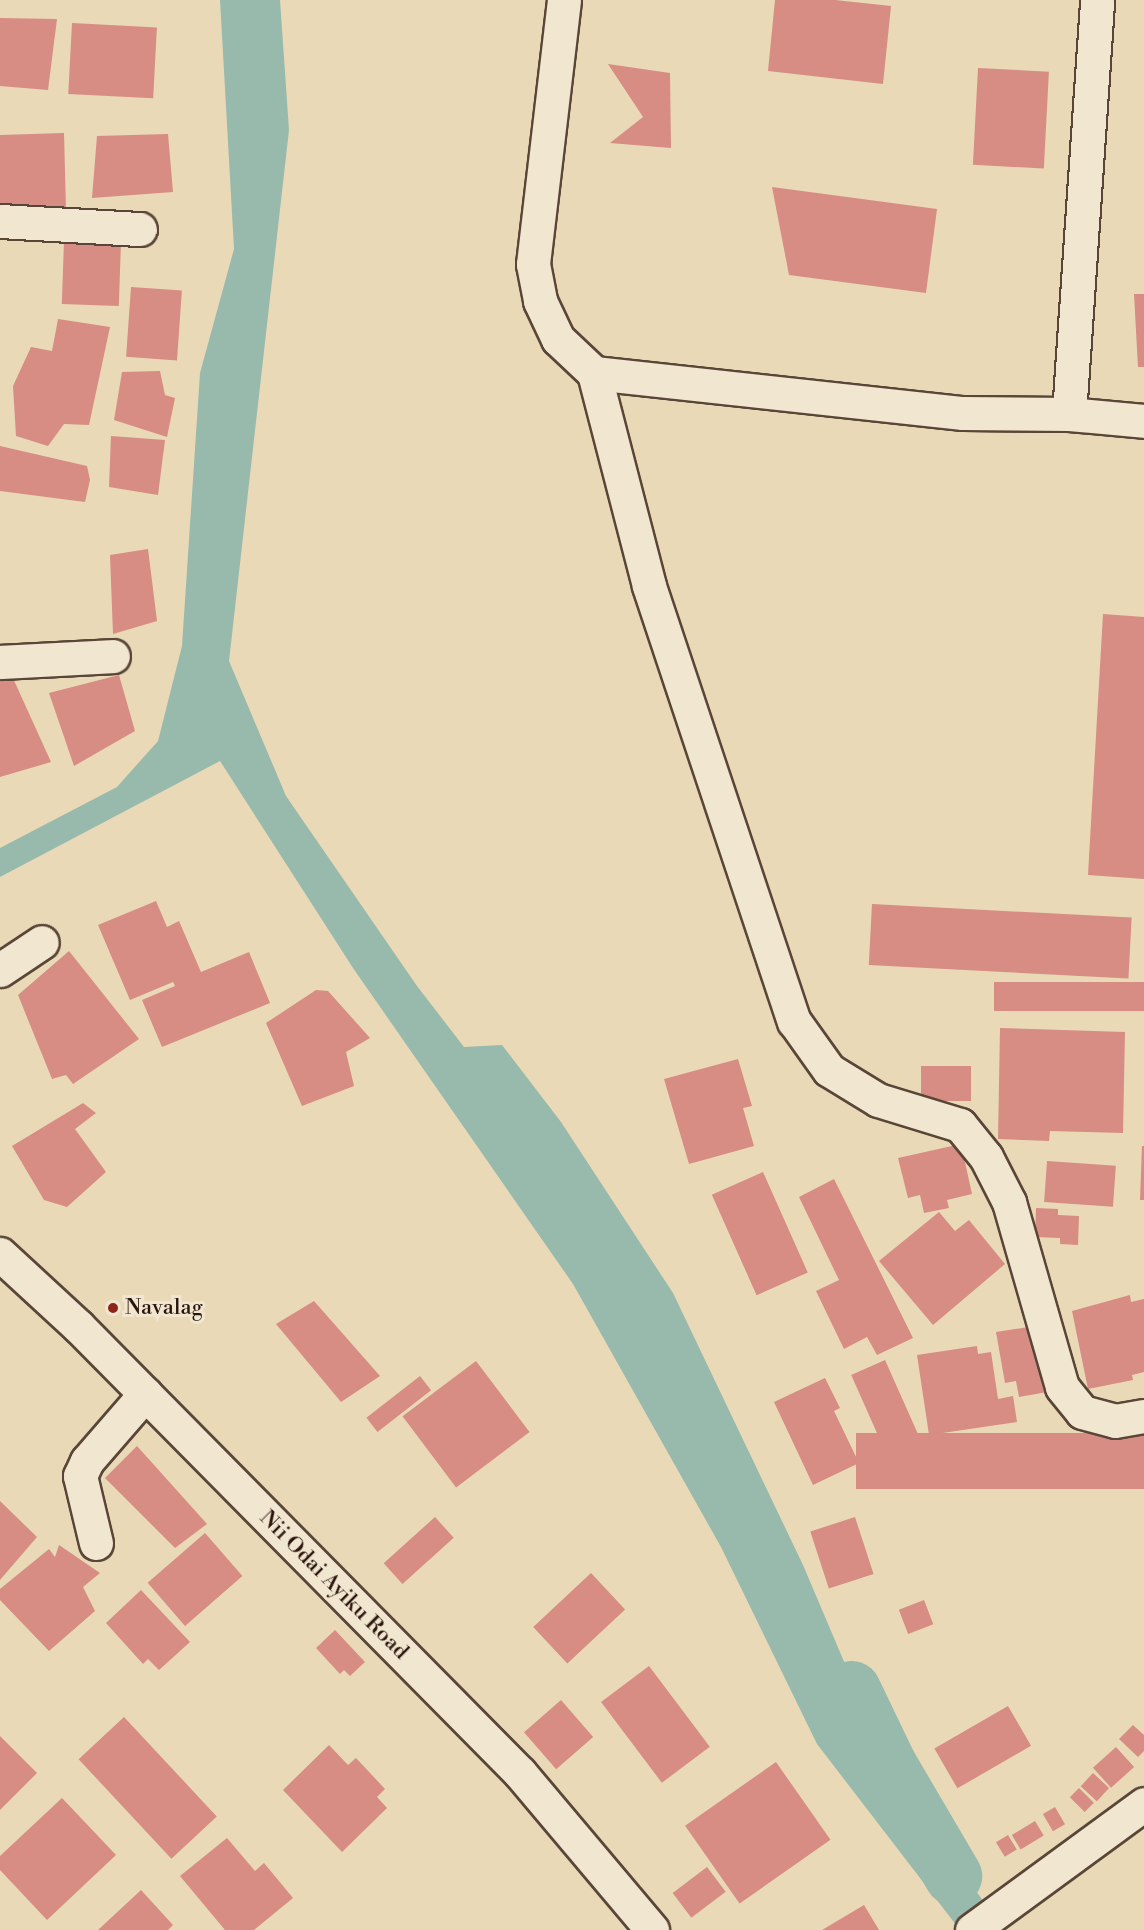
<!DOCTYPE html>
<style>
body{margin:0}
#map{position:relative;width:1144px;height:1930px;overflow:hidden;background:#e9d9b7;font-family:"Libre Bodoni",serif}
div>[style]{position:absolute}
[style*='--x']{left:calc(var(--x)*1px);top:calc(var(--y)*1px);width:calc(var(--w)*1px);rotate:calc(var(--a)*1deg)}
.water>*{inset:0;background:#97baad}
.river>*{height:58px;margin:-29px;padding:0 29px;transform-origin:29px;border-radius:29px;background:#97baad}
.building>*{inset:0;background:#d78c84;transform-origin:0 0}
.roads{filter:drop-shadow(2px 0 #5a4638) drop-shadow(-2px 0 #5a4638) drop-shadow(0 2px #5a4638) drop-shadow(0 -2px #5a4638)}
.minor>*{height:33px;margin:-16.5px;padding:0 16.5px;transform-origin:16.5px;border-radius:16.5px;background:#f1e6d0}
.dots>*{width:16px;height:16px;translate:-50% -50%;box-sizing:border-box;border:3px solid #f1e6d0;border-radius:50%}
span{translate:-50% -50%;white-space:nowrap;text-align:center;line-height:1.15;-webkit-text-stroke:6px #f1e6d0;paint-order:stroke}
.poi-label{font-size:22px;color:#2a150d}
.left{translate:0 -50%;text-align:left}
.street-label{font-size:22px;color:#2a150d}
</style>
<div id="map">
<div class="water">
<i style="clip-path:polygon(220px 0,280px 0,289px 130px,229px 661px,286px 796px,417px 986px,464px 1047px,502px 1045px,561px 1122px,673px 1293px,803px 1565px,896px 1784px,1005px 1930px,960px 1930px,817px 1744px,721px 1547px,573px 1284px,353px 968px,220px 761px,0 877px,0 848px,117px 787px,158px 741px,182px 646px,200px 373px,234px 249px)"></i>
</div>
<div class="river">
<i style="--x:852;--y:1690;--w:83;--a:64.4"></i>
<i style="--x:888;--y:1765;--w:129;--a:59.6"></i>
</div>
<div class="building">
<i style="clip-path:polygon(775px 0,835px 0,891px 6px,883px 84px,768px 71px)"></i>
<i style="clip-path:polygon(0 18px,57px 19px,48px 90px,0 86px)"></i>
<i style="left:72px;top:23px;width:85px;height:71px;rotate:3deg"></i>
<i style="clip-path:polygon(608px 64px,670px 73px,671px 148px,610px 143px,643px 117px)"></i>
<i style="left:978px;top:68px;width:71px;height:97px;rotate:3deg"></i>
<i style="clip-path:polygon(64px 133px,66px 211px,0 203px,0 135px)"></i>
<i style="clip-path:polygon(168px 134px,173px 192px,92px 198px,97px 136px)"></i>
<i style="clip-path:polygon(772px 187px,937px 209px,926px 293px,789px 275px)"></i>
<i style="left:64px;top:241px;width:57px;height:63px;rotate:2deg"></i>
<i style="left:131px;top:287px;width:51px;height:70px;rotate:4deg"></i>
<i style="clip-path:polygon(1134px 294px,1144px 294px,1144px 367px,1138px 367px)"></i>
<i style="clip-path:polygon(58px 319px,110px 327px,89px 425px,64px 424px,48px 446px,16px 436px,13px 386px,31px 347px,52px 351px)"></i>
<i style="clip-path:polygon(160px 371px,165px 395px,175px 398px,167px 437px,114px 420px,122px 372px)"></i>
<i style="clip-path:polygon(111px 436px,165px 440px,158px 495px,109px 487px)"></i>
<i style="clip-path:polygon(0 446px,87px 466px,90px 480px,85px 502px,0 491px)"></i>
<i style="clip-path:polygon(148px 549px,157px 621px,113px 634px,110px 555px)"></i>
<i style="clip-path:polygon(1103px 614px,1144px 617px,1144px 879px,1088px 875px)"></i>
<i style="clip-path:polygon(119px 675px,135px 731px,74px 766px,49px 693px)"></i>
<i style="clip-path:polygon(12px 676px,51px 762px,0 777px,0 682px)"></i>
<i style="clip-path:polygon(156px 901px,167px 927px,179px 921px,201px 972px,249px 952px,270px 1003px,162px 1047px,142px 1000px,175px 986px,173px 982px,130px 1000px,98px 925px)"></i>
<i style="left:872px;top:904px;width:260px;height:61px;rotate:3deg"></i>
<i style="clip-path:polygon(69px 951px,139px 1039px,73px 1084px,66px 1075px,52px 1079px,18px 995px)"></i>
<i style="left:1144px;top:982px;width:29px;height:150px;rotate:90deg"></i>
<i style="clip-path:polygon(316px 990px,328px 991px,370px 1038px,346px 1052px,354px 1086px,302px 1106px,266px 1023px)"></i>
<i style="clip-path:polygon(1000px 1028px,1125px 1032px,1123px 1133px,1050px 1131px,1049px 1141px,998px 1139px)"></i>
<i style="clip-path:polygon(738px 1059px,752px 1106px,743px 1108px,754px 1146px,689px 1164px,664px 1079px)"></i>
<i style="left:921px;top:1066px;width:50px;height:35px"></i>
<i style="clip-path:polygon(83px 1103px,96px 1113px,75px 1129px,106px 1172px,67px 1207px,44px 1200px,12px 1146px)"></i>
<i style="clip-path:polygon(961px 1144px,972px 1194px,947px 1200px,949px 1208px,924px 1213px,920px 1195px,908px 1198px,898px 1158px)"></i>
<i style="clip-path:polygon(1142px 1146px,1144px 1146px,1144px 1200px,1140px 1200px)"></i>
<i style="left:1047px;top:1161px;width:69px;height:41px;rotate:4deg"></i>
<i style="left:763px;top:1172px;width:110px;height:56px;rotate:66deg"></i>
<i style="clip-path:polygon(834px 1179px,913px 1338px,877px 1355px,867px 1337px,844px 1349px,816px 1291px,839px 1280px,799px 1197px)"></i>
<i style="clip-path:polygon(1036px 1208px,1058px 1209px,1058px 1215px,1079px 1216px,1078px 1245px,1060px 1244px,1060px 1238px,1035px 1237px)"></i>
<i style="clip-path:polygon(939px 1212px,955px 1231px,969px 1220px,1005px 1264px,933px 1325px,879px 1261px)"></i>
<i style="clip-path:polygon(1130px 1295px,1131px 1302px,1144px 1299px,1144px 1372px,1132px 1375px,1133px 1380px,1088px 1389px,1072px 1311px)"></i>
<i style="clip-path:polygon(314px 1301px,380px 1376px,341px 1402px,276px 1324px)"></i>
<i style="clip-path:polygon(1035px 1326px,1047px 1392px,1019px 1397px,1016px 1381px,1005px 1383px,996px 1332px)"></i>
<i style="clip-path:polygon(977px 1346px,978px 1354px,991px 1352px,998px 1399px,1013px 1396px,1017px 1422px,929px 1435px,917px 1355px)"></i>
<i style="left:885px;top:1360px;width:94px;height:37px;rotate:66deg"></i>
<i style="left:476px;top:1361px;width:89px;height:92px;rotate:53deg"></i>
<i style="left:420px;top:1376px;width:18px;height:68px;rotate:52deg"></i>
<i style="clip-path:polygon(825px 1378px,840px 1408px,834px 1411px,859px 1463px,813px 1485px,774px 1402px)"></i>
<i style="left:1144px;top:1433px;width:56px;height:288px;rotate:90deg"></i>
<i style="clip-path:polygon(137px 1446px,207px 1524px,175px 1548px,105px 1478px)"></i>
<i style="clip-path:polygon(0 1501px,37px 1537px,0 1580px)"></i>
<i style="left:435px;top:1517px;width:28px;height:69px;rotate:48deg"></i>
<i style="left:855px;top:1517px;width:60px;height:47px;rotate:72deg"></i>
<i style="left:205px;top:1533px;width:57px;height:76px;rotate:49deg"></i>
<i style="clip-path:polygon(59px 1545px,100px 1573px,83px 1587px,95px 1611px,49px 1651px,0 1600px,0 1589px,49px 1549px,55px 1557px)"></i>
<i style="left:591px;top:1573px;width:50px;height:79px;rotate:47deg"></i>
<i style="clip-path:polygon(141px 1590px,190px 1642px,159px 1670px,148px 1659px,143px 1664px,106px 1623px)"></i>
<i style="left:924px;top:1600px;width:26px;height:27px;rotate:69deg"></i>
<i style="clip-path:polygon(335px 1630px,365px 1662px,350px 1676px,344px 1670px,340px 1674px,316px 1648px)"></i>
<i style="left:649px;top:1666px;width:101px;height:60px;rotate:53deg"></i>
<i style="left:561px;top:1700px;width:49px;height:49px;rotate:49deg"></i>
<i style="left:1008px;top:1706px;width:46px;height:85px;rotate:60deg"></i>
<i style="left:124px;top:1717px;width:136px;height:62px;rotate:47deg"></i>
<i style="clip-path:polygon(1133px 1725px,1144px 1735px,1144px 1751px,1138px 1757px,1119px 1739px)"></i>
<i style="clip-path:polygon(0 1736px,37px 1773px,0 1810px)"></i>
<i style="clip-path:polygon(329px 1745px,348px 1765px,356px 1758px,385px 1789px,377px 1797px,387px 1808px,342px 1852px,283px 1790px)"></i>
<i style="left:1116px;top:1747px;width:27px;height:31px;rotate:48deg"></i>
<i style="left:776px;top:1762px;width:95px;height:111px;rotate:55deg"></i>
<i style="left:1093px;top:1773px;width:22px;height:18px;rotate:43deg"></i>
<i style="left:1079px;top:1788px;width:21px;height:13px;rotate:45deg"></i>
<i style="clip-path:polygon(62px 1798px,116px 1855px,47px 1920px,0 1870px,0 1856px)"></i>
<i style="left:1055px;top:1807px;width:20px;height:14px;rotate:60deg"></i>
<i style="left:1035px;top:1821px;width:17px;height:27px;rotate:59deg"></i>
<i style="left:1008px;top:1835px;width:17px;height:14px;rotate:59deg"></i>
<i style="clip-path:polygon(227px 1838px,255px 1871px,264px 1863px,293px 1898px,254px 1930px,225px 1930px,180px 1876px)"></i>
<i style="left:707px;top:1867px;width:31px;height:43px;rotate:53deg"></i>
<i style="clip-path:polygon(141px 1890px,173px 1925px,168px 1930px,98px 1930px)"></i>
<i style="clip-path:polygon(864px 1905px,879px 1930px,822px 1930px)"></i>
</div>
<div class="roads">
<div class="minor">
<i style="--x:564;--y:0;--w:266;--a:96.7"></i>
<i style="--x:533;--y:264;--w:38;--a:79"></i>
<i style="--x:540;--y:301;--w:42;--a:64.7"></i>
<i style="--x:558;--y:339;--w:50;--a:43.4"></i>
<i style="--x:594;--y:373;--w:220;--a:75.5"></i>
<i style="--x:649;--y:586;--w:459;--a:71.6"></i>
<i style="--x:794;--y:1021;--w:60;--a:54.5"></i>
<i style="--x:829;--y:1070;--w:57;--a:31.5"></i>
<i style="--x:878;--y:1100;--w:86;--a:17"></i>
<i style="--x:960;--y:1125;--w:41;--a:50.9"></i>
<i style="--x:986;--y:1157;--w:51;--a:62.9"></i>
<i style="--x:1009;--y:1202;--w:192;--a:74"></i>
<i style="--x:1062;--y:1387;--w:32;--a:51"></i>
<i style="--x:1082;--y:1412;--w:34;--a:15"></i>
<i style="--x:1115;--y:1421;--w:29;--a:-10"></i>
<i style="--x:0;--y:221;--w:140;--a:3.3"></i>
<i style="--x:594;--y:373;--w:371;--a:6.2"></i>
<i style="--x:963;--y:413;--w:106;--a:0.5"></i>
<i style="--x:1069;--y:414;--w:75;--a:5.3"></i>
<i style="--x:1069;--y:414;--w:415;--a:-86.1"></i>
<i style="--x:0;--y:662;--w:113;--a:-3"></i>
<i style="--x:0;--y:970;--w:50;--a:-33.7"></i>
<i style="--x:0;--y:1254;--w:106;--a:42.7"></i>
<i style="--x:78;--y:1326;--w:629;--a:45.32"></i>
<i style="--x:520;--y:1773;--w:205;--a:49.9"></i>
<i style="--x:96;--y:1543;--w:69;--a:-103.4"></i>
<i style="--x:80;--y:1476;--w:17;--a:-65"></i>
<i style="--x:87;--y:1461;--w:89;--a:-49.1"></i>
<i style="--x:972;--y:1930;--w:213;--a:-36.2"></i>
</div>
</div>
<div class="dots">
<i style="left:113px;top:1308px;background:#8f2418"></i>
</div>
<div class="poi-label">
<span class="left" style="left:125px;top:1308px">Navalag</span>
</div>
<div class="street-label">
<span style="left:334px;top:1585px;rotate:45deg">Nii Odai Ayiku Road</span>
</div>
</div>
